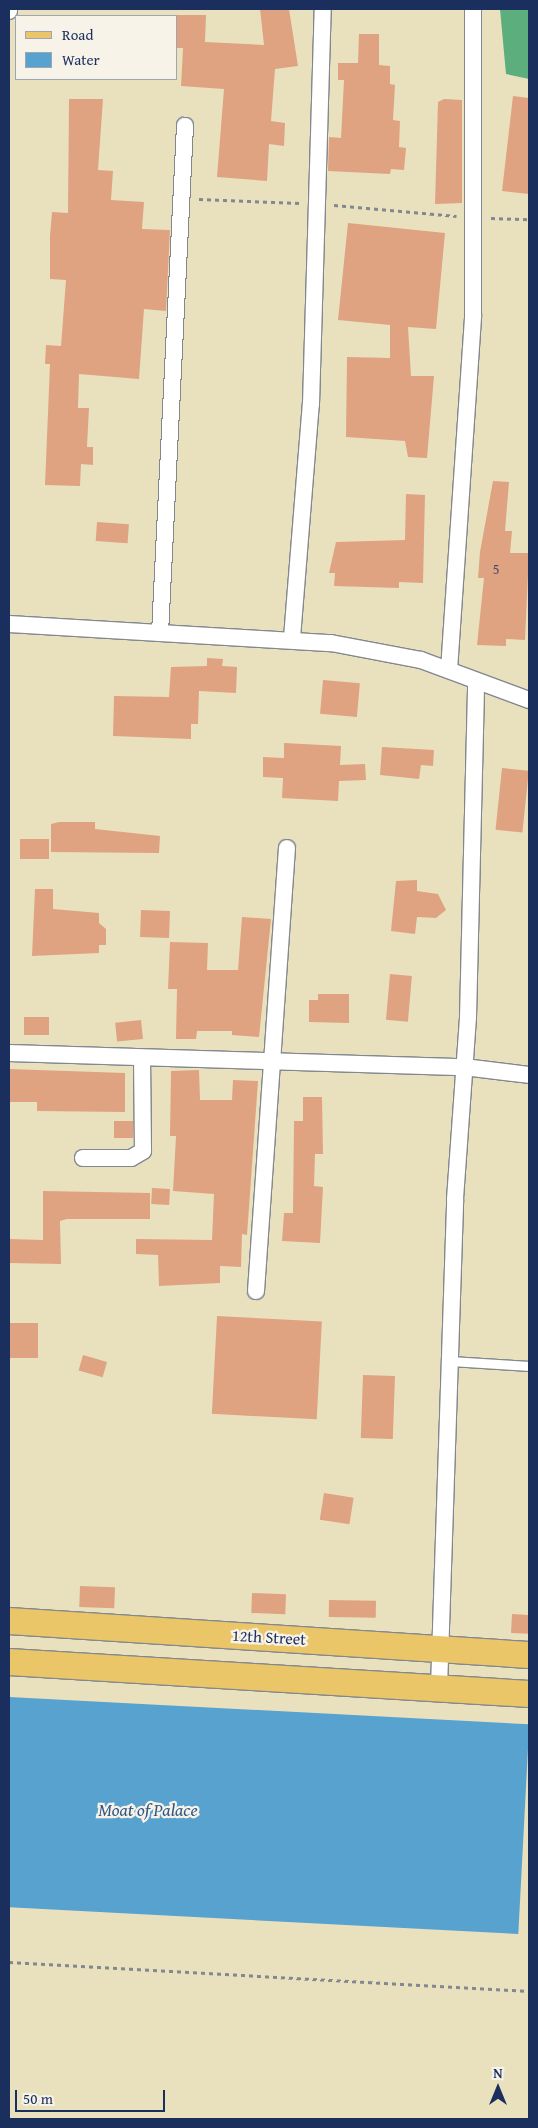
<!DOCTYPE html>
<style>
body{margin:0}
#map{position:relative;width:538px;height:2128px;overflow:hidden;background:#e9e1be;font-family:"Gentium Book Plus",serif}
div>[style]{position:absolute}
[style*='--x']{left:calc(var(--x)*1px);top:calc(var(--y)*1px);width:calc(var(--w)*1px);rotate:calc(var(--a)*1deg)}
.forest>*{inset:0;background:#5caf7c}
.water>*{inset:0;background:#58a2d0;transform-origin:0 0}
.building>*{inset:0;background:#dfa381;transform-origin:0 0}
.path>*{height:3px;margin-top:-1.5px;transform-origin:0;background:repeating-linear-gradient(90deg,#82888e 0 4px,transparent 0 8px)}
.roads{filter:drop-shadow(1px 0 #82888e) drop-shadow(-1px 0 #82888e) drop-shadow(0 1px #82888e) drop-shadow(0 -1px #82888e)}
.service>*{height:9px;margin:-4.5px;padding:0 4.5px;transform-origin:4.5px;border-radius:4.5px;background:#fff}
.minor>*{height:16px;margin:-8px;padding:0 8px;transform-origin:8px;border-radius:8px;background:#fff}
.primary>*{height:26px;margin:-13px;padding:0 13px;transform-origin:13px;border-radius:13px;background:#ebc669}
span{translate:-50% -50%;white-space:nowrap;text-align:center;line-height:1.15;-webkit-text-stroke:4.5px #f7f3e8;paint-order:stroke}
.number-label{font-size:14px;color:#4c4c67}
.number-label span{-webkit-text-stroke-width:0}
.street-label{font-size:16px;color:#1b2f5e}
.water-label{font-size:18px;color:#305786;font-style:italic}
.frame{position:absolute;inset:0;border:10px solid #1b2f5e;pointer-events:none}
.legend{position:absolute;left:15px;top:15px;width:162px;height:65px;box-sizing:border-box;background:#f7f3e8;border:1px solid #9fa5b1;margin:0;padding:6px 9px;list-style:none;font-size:15px;color:#1b2f5e}
.legend li{display:flex;align-items:center;gap:10px;height:25px}
.legend b{width:25px;border:1px solid #9fa5b1}
.north{position:absolute;left:473px;top:2063px;width:50px;height:50px;-webkit-text-stroke:4px #f7f3e8;paint-order:stroke;rotate:0deg;font-size:14px;font-weight:700;line-height:20px;text-align:center;color:#1b2f5e}
.north::after{content:'';display:block;margin:auto;width:18px;height:22px;background:#1b2f5e;clip-path:polygon(50% 0,100% 100%,50% 72%,0 100%)}
.scale{position:absolute;left:15px;top:2090px;width:150px;height:22px;box-sizing:border-box;border:2px solid #1b2f5e;border-top:0;padding-left:6px;font-size:15px;line-height:18px;white-space:nowrap;color:#1b2f5e;-webkit-text-stroke:4px #f7f3e8;paint-order:stroke}
</style>
<div id="map">
<div class="forest">
<i style="clip-path:polygon(500px 9px,529px 9px,529px 79px,506px 74px)"></i>
</div>
<div class="water">
<i style="left:9px;top:1697px;width:521px;height:210px;rotate:3deg"></i>
</div>
<div class="building">
<i style="clip-path:polygon(260px 9px,289px 9px,298px 66px,275px 69px,271px 121px,285px 123px,284px 146px,269px 144px,267px 181px,217px 177px,224px 89px,181px 86px,183px 48px,176px 48px,176px 15px,206px 15px,205px 42px,264px 45px)"></i>
<i style="clip-path:polygon(359px 34px,379px 34px,379px 65px,390px 66px,390px 84px,395px 85px,393px 120px,400px 121px,399px 147px,406px 148px,404px 170px,391px 169px,390px 174px,328px 171px,329px 137px,341px 138px,344px 80px,338px 80px,338px 63px,358px 63px)"></i>
<i style="clip-path:polygon(513px 96px,529px 98px,529px 194px,502px 191px)"></i>
<i style="clip-path:polygon(69px 99px,103px 99px,98px 170px,113px 171px,111px 200px,144px 202px,142px 229px,170px 230px,166px 311px,144px 309px,139px 379px,79px 374px,78px 408px,89px 408px,87px 447px,93px 447px,93px 465px,81px 464px,80px 486px,45px 485px,50px 364px,45px 364px,46px 345px,61px 346px,66px 280px,50px 279px,50px 236px,52px 212px,68px 213px)"></i>
<i style="clip-path:polygon(444px 99px,462px 100px,462px 203px,435px 204px,438px 102px)"></i>
<i style="clip-path:polygon(348px 223px,445px 233px,436px 329px,408px 327px,411px 376px,434px 376px,427px 458px,408px 457px,405px 441px,346px 437px,347px 357px,390px 358px,390px 325px,338px 320px)"></i>
<i style="clip-path:polygon(493px 481px,509px 482px,505px 531px,512px 531px,510px 553px,529px 553px,525px 640px,506px 639px,506px 646px,477px 645px,484px 578px,478px 578px,480px 552px)"></i>
<i style="clip-path:polygon(406px 494px,425px 495px,423px 583px,399px 582px,399px 588px,334px 586px,335px 573px,329px 573px,336px 542px,405px 540px)"></i>
<i style="left:97px;top:522px;width:32px;height:19px;rotate:4deg"></i>
<i style="clip-path:polygon(207px 658px,223px 659px,222px 666px,237px 667px,236px 693px,199px 691px,198px 724px,191px 724px,191px 739px,113px 736px,114px 696px,169px 697px,171px 667px,207px 666px)"></i>
<i style="left:323px;top:680px;width:37px;height:34px;rotate:5deg"></i>
<i style="clip-path:polygon(284px 743px,341px 746px,340px 765px,365px 764px,366px 780px,339px 781px,338px 801px,282px 798px,283px 778px,263px 777px,263px 757px,284px 758px)"></i>
<i style="clip-path:polygon(382px 747px,434px 750px,433px 766px,421px 765px,419px 779px,380px 775px)"></i>
<i style="left:502px;top:768px;width:27px;height:62px;rotate:6deg"></i>
<i style="clip-path:polygon(59px 822px,95px 822px,95px 829px,160px 836px,159px 853px,51px 852px,51px 824px)"></i>
<i style="left:20px;top:839px;width:29px;height:20px"></i>
<i style="clip-path:polygon(417px 880px,417px 891px,438px 894px,446px 910px,436px 918px,417px 917px,415px 934px,391px 931px,396px 881px)"></i>
<i style="clip-path:polygon(35px 889px,53px 889px,53px 909px,99px 913px,99px 923px,106px 929px,106px 945px,99px 945px,99px 953px,32px 956px)"></i>
<i style="left:141px;top:910px;width:29px;height:27px;rotate:2deg"></i>
<i style="clip-path:polygon(242px 917px,271px 919px,259px 1037px,232px 1035px,232px 1031px,197px 1031px,196px 1039px,176px 1039px,177px 989px,168px 989px,170px 942px,208px 943px,207px 970px,238px 970px)"></i>
<i style="left:390px;top:974px;width:22px;height:46px;rotate:5deg"></i>
<i style="clip-path:polygon(318px 994px,349px 994px,349px 1023px,309px 1022px,309px 1000px,318px 1000px)"></i>
<i style="left:24px;top:1017px;width:25px;height:18px"></i>
<i style="left:141px;top:1020px;width:19px;height:26px;rotate:84deg"></i>
<i style="clip-path:polygon(9px 1069px,125px 1073px,125px 1112px,37px 1111px,37px 1102px,9px 1102px)"></i>
<i style="clip-path:polygon(199px 1070px,200px 1100px,232px 1100px,233px 1080px,258px 1081px,247px 1235px,242px 1234px,241px 1267px,220px 1266px,220px 1283px,159px 1286px,158px 1255px,136px 1254px,136px 1239px,212px 1240px,214px 1194px,173px 1191px,176px 1136px,170px 1136px,171px 1071px)"></i>
<i style="clip-path:polygon(303px 1097px,322px 1097px,323px 1154px,315px 1154px,314px 1186px,323px 1187px,320px 1243px,282px 1241px,284px 1213px,293px 1213px,294px 1121px,303px 1121px)"></i>
<i style="left:114px;top:1121px;width:19px;height:17px"></i>
<i style="left:152px;top:1188px;width:18px;height:16px;rotate:3deg"></i>
<i style="clip-path:polygon(43px 1191px,150px 1193px,150px 1219px,67px 1219px,60px 1221px,61px 1264px,9px 1263px,9px 1239px,43px 1240px)"></i>
<i style="left:217px;top:1316px;width:105px;height:98px;rotate:3deg"></i>
<i style="left:9px;top:1323px;width:29px;height:35px"></i>
<i style="left:83px;top:1355px;width:25px;height:16px;rotate:16deg"></i>
<i style="left:363px;top:1375px;width:32px;height:63px;rotate:2deg"></i>
<i style="left:324px;top:1493px;width:30px;height:27px;rotate:9deg"></i>
<i style="left:80px;top:1586px;width:35px;height:21px;rotate:2deg"></i>
<i style="left:252px;top:1593px;width:34px;height:20px;rotate:2deg"></i>
<i style="left:329px;top:1600px;width:47px;height:17px;rotate:1deg"></i>
<i style="left:512px;top:1614px;width:17px;height:19px;rotate:3deg"></i>
</div>
<div class="path">
<i style="--x:199;--y:199;--w:101;--a:2.3"></i>
<i style="--x:334;--y:205;--w:123;--a:5.1"></i>
<i style="--x:491;--y:218;--w:38;--a:2"></i>
<i style="--x:9;--y:1962;--w:521;--a:3.19"></i>
</div>
<div class="roads">
<div class="service">
<i style="--x:451;--y:1361;--w:78;--a:3.7"></i>
</div>
<div class="minor">
<i style="--x:9;--y:11;--w:2;--a:-90"></i>
<i style="--x:9;--y:624;--w:323;--a:3.4"></i>
<i style="--x:331;--y:643;--w:92;--a:10.7"></i>
<i style="--x:421;--y:660;--w:115;--a:20.3"></i>
<i style="--x:160;--y:633;--w:508;--a:-87.18"></i>
<i style="--x:292;--y:638;--w:235;--a:-85.4"></i>
<i style="--x:311;--y:404;--w:395;--a:-88.3"></i>
<i style="--x:449;--y:670;--w:356;--a:-86.1"></i>
<i style="--x:473;--y:315;--w:306;--a:-90"></i>
<i style="--x:9;--y:1053;--w:455;--a:1.8"></i>
<i style="--x:464;--y:1067;--w:65;--a:7"></i>
<i style="--x:83;--y:1158;--w:48;--a:0"></i>
<i style="--x:131;--y:1158;--w:14;--a:-30"></i>
<i style="--x:143;--y:1151;--w:93;--a:-90.6"></i>
<i style="--x:256;--y:1291;--w:444;--a:-86"></i>
<i style="--x:439;--y:1688;--w:489;--a:-88.1"></i>
<i style="--x:455;--y:1199;--w:182;--a:-85.9"></i>
<i style="--x:468;--y:1017;--w:335;--a:-88.6"></i>
</div>
<div class="primary">
<i style="--x:9;--y:1621;--w:521;--a:3.74"></i>
<i style="--x:9;--y:1662;--w:521;--a:3.52"></i>
</div>
</div>
<div class="number-label">
<span style="left:496px;top:569px">5</span>
</div>
<div class="street-label">
<span style="left:269px;top:1637px;rotate:3deg">12th Street</span>
</div>
<div class="water-label">
<span style="left:148px;top:1810px">Moat of Palace</span>
</div>
<div class="frame"></div>
<ul class="legend">
<li><b style="height:6px;background:#ebc669"></b>Road</li>
<li><b style="height:14px;background:#58a2d0"></b>Water</li>
</ul>
<div class="north">N</div>
<div class="scale">50 m</div>
</div>
